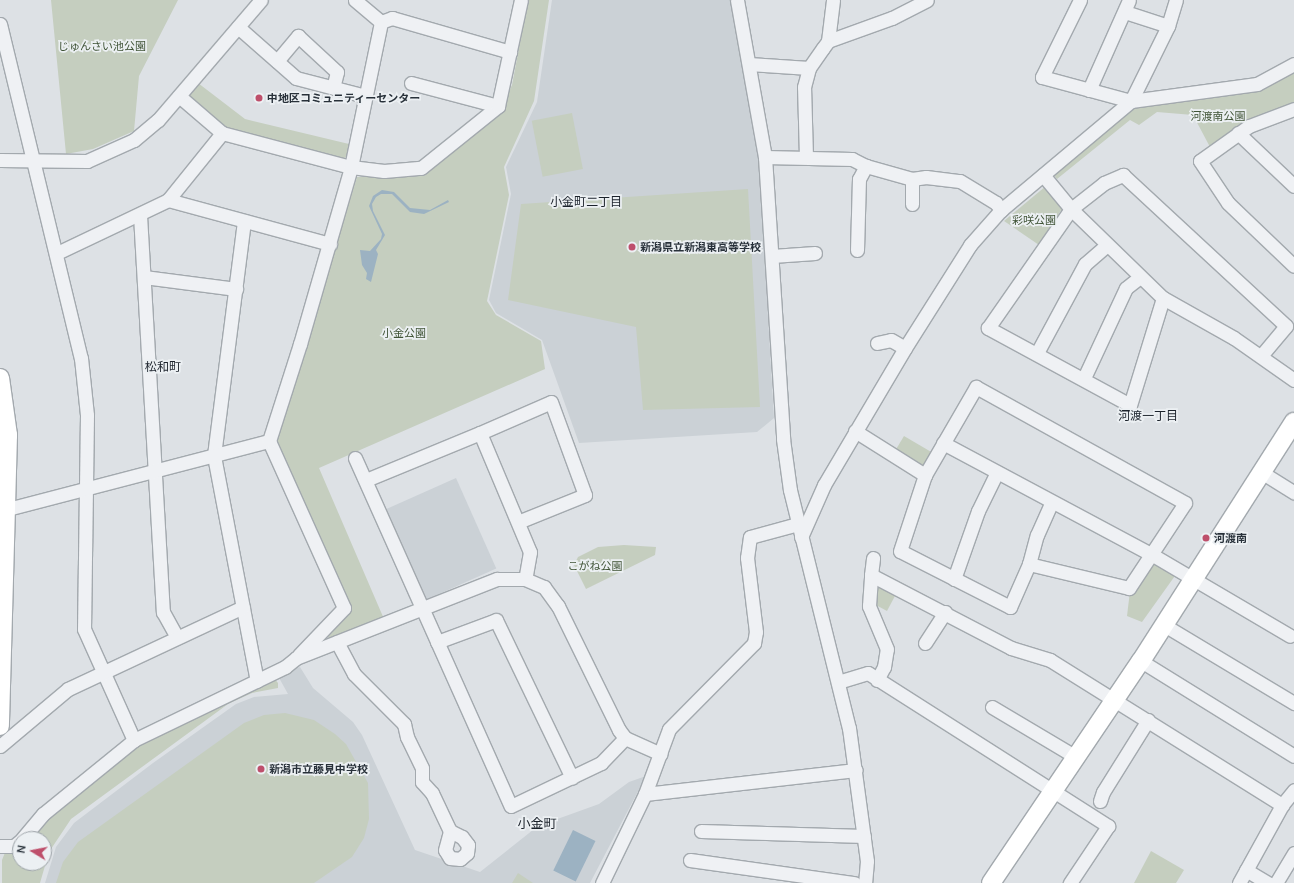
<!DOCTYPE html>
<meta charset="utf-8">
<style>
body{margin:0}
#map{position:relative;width:1294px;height:883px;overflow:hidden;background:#dde1e5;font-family:Manrope,"Noto Sans JP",sans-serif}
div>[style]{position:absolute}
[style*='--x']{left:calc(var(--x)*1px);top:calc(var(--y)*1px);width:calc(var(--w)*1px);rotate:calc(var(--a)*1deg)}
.built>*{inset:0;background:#cbd1d6;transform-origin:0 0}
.green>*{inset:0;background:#c5cebf;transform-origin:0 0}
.water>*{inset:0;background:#9cb2c2;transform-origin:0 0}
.roads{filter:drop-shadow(1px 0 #a3a9ae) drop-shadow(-1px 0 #a3a9ae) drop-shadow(0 1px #a3a9ae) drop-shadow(0 -1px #a3a9ae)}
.street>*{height:13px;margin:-6.5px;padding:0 6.5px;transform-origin:6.5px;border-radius:6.5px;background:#eff1f4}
.secondary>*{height:18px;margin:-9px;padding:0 9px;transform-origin:9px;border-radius:9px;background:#fff}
.dots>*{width:11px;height:11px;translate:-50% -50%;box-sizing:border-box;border:2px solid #ecf0f3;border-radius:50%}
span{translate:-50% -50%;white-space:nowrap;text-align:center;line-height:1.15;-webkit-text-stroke:3.5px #ecf0f3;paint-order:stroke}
.park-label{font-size:11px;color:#405437}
.poi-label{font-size:11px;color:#28313a;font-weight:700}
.left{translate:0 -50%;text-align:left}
.neighbourhood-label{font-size:12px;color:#1b222b}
.quarter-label{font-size:13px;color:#1b222b}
.north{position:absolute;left:12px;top:831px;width:40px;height:40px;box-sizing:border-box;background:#ecf0f3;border:1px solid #9ea4a9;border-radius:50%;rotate:280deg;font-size:11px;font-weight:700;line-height:16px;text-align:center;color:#28313a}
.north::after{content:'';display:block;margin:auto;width:14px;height:18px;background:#be4f6b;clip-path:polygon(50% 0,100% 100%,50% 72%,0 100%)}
</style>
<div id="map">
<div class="built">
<i style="clip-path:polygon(552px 0,731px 0,759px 163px,774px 418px,757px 432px,579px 443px,542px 340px,496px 313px,489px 300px,511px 194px,506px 167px,537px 102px)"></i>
<i style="left:456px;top:478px;width:99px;height:78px;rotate:66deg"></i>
<i style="clip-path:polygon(300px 667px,313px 688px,353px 722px,362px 735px,415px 850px,480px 872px,538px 826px,599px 804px,629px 782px,646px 776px,590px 883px,45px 883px,56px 847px,74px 823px,153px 763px,236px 704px,254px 697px,288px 694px,278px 676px)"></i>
</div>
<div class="green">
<i style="clip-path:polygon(51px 0,178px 0,139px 76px,134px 131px,93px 149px,66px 154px)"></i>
<i style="clip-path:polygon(528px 0,549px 0,534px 101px,504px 167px,509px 195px,487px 301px,496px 315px,541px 341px,545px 369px,319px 468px,384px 619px,331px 642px,328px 637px,351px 611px,277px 442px,357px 177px,424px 176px,498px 115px,512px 85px)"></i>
<i style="clip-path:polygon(1294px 69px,1294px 104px,1210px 147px,1193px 115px,1157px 112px,1139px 125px,1130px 120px,1057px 179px,1053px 174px,1136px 105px)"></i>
<i style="clip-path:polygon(198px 83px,245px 119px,349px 144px,346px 157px,341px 160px,226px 128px,187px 96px)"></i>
<i style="left:572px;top:113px;width:57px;height:41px;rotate:79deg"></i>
<i style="clip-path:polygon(1046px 186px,1063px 207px,1039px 245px,1004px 221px)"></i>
<i style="clip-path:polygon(748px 189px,760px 407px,643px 410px,636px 327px,508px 300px,521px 204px)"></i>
<i style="clip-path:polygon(904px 436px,933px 453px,925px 465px,920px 466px,895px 451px)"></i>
<i style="clip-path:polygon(624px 545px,656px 547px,655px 555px,586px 589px,574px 565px,578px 557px,598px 547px)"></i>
<i style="clip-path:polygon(1152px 557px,1177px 573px,1142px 622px,1127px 616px,1130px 591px)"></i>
<i style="clip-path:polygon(877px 584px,896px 594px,887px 611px,874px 604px,873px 588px)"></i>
<i style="clip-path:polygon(273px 677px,278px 683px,278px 688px,252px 693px,228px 704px,71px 819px,49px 852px,40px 883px,2px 883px,2px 860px,6px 850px,20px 847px,20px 863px,44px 863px,44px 839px,28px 839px,46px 817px,125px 751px)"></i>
<i style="clip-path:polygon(285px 713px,314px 720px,335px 734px,346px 744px,368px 783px,369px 819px,364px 838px,352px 857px,314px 883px,56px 883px,63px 862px,78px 842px,244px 723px,264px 715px)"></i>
<i style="clip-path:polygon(1151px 851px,1184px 870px,1176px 883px,1134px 883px)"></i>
<i style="clip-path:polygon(518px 873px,533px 883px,512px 883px)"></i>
</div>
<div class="water">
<i style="clip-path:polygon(382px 190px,394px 192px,410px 208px,430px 210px,448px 200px,449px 202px,424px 214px,410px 212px,392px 194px,381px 194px,376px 197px,372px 204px,373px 211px,385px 235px,376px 250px,378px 254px,371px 282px,366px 279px,367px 273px,362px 265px,360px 250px,370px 251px,381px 239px,382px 234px,369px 206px,373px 196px)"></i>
<i style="left:573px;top:830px;width:25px;height:45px;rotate:26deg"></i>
</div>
<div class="roads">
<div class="street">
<i style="--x:737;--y:0;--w:159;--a:79.9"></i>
<i style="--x:765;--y:157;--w:283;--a:86.3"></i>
<i style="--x:783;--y:439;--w:51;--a:82.2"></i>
<i style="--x:790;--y:490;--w:245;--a:76.1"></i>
<i style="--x:849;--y:728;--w:134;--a:82.3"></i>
<i style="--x:867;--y:861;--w:22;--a:95"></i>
<i style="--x:1080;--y:0;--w:86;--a:116.3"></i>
<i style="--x:1042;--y:77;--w:92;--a:15.1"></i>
<i style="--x:1131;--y:101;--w:84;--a:-63.7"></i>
<i style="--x:1168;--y:26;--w:27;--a:-73"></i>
<i style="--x:1125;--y:12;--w:45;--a:18"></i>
<i style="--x:381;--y:22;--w:12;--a:-20"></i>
<i style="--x:392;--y:18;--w:123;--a:16.1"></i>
<i style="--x:0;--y:24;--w:344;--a:76.4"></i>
<i style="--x:81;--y:358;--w:57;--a:84"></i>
<i style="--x:87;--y:415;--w:214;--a:90.8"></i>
<i style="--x:84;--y:629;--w:122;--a:65.8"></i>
<i style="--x:238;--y:27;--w:77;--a:41.3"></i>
<i style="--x:296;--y:78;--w:71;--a:14.6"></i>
<i style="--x:828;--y:41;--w:41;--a:-83"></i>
<i style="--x:277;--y:61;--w:33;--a:-50"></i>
<i style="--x:298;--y:36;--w:53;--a:42.7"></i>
<i style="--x:337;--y:72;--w:16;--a:104"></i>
<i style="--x:749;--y:64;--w:60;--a:3.8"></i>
<i style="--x:411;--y:83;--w:90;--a:14.8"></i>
<i style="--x:1089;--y:90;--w:98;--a:-66"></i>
<i style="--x:179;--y:96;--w:57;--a:40.7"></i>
<i style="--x:222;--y:133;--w:133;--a:14.8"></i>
<i style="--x:351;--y:167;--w:33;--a:7"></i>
<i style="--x:384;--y:171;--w:37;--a:-5"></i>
<i style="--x:421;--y:168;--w:99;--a:-38.8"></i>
<i style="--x:498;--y:106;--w:108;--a:-77.8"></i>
<i style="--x:1294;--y:109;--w:48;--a:159.3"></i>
<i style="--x:1249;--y:126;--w:60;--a:144.5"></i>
<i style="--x:1200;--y:161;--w:50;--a:56.3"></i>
<i style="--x:1228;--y:203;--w:91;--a:43.7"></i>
<i style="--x:1238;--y:133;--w:77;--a:43.4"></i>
<i style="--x:765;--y:157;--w:87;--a:1.3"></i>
<i style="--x:852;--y:159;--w:16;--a:27"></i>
<i style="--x:866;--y:166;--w:48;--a:15.8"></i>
<i style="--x:912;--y:179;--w:14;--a:-8"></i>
<i style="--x:926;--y:177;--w:34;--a:7"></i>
<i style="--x:960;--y:181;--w:42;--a:31.4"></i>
<i style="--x:996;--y:203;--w:9;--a:54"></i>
<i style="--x:806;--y:157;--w:70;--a:-91.6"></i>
<i style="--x:804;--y:87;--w:20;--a:-75"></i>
<i style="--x:809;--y:68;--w:24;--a:-55"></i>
<i style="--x:823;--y:48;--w:9;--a:-54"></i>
<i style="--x:828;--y:41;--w:68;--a:-19.8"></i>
<i style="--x:892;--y:18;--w:39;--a:-27"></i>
<i style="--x:0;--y:160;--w:87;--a:0.7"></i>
<i style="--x:87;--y:161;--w:51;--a:-24.1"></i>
<i style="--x:134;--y:140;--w:31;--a:-40"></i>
<i style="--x:158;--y:120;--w:158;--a:-49.4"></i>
<i style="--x:1043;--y:175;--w:44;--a:50.5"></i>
<i style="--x:1071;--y:209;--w:128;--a:44.1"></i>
<i style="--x:1163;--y:298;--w:81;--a:29.4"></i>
<i style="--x:1234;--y:338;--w:73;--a:35"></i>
<i style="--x:912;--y:179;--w:25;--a:90"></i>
<i style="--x:168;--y:200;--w:168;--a:15.2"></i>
<i style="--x:140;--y:215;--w:398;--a:86.7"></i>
<i style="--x:163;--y:612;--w:29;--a:61"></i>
<i style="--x:244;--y:221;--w:237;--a:97.3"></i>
<i style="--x:214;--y:456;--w:229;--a:79.2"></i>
<i style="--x:857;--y:250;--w:71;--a:-88.4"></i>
<i style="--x:859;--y:179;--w:15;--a:-62"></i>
<i style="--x:57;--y:253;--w:123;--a:-25.5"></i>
<i style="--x:168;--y:200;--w:86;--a:-51.1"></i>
<i style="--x:772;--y:256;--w:43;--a:-4"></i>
<i style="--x:144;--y:277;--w:93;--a:7.4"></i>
<i style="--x:1163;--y:298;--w:112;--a:107.1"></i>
<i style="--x:1130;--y:405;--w:162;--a:-151.5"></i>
<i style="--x:988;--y:328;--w:145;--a:-55.1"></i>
<i style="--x:1071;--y:209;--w:42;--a:-38.2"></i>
<i style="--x:1104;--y:183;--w:21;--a:-23"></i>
<i style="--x:1123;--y:175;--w:222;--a:42.8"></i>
<i style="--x:1286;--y:326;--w:39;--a:130"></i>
<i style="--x:877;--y:343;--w:14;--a:-12"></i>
<i style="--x:891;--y:340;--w:16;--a:30"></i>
<i style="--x:1037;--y:353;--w:101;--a:-61.7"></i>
<i style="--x:1085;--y:264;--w:29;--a:-41"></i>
<i style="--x:1084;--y:378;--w:99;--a:-65"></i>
<i style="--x:1126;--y:288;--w:18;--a:-38"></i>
<i style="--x:976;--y:387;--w:239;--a:29"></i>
<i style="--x:1185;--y:503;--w:102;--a:123.4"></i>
<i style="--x:1129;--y:588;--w:103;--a:-166.5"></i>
<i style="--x:1029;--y:564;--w:47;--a:113.8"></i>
<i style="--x:1010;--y:607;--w:123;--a:-153"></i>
<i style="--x:900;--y:551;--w:80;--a:-71.8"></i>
<i style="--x:925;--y:475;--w:102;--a:-59.9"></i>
<i style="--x:855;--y:431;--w:83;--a:32.2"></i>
<i style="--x:480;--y:433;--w:77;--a:-23.6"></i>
<i style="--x:551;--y:402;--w:99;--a:69.9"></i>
<i style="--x:585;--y:495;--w:72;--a:158.1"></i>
<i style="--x:269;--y:441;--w:183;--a:65.8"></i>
<i style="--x:344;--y:608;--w:65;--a:133.8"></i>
<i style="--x:943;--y:443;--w:236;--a:28.1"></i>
<i style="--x:1151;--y:554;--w:161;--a:30.5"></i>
<i style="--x:355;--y:458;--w:381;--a:65.9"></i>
<i style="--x:511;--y:806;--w:100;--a:-25.5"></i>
<i style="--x:601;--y:763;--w:35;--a:-46"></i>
<i style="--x:1261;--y:472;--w:39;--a:32"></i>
<i style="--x:366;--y:480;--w:123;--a:-22.4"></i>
<i style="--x:480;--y:433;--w:129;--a:67.2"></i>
<i style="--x:530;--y:552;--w:27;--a:100"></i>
<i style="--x:0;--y:511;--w:278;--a:-14.6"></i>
<i style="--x:269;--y:441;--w:102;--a:-72.3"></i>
<i style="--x:300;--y:344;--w:184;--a:-73.9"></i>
<i style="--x:351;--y:167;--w:148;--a:-78.3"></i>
<i style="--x:381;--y:22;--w:34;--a:-140"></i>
<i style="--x:801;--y:537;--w:57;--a:-66.1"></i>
<i style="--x:824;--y:485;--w:159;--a:-59.4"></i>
<i style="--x:905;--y:348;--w:122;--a:-57.7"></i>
<i style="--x:970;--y:245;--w:47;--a:-48.5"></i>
<i style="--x:1001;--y:210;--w:170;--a:-40"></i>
<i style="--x:1131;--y:101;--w:127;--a:-7.7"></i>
<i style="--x:1257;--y:84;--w:42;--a:-28.4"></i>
<i style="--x:1029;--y:564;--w:30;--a:-75"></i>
<i style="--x:1037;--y:535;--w:36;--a:-66"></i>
<i style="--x:871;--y:575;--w:17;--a:-83"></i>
<i style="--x:954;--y:579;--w:72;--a:-70.6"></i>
<i style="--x:978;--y:511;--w:43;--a:-64"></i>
<i style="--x:1164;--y:625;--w:152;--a:31"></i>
<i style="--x:337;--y:642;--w:36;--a:62"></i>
<i style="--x:354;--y:674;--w:71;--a:45"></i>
<i style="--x:404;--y:724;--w:13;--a:77"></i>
<i style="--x:407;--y:737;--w:34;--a:64"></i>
<i style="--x:422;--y:768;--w:14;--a:90"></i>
<i style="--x:422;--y:782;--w:15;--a:48"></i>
<i style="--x:432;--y:793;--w:42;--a:64.7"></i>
<i style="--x:450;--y:831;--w:13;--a:27"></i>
<i style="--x:462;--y:837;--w:10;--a:53"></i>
<i style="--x:468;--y:845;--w:8;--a:97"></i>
<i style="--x:467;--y:853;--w:9;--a:139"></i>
<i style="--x:460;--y:859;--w:10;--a:-174"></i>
<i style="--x:450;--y:858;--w:9;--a:-122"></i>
<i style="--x:445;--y:850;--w:20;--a:-75"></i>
<i style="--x:437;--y:642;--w:63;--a:-20.4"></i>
<i style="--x:496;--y:620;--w:175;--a:64.3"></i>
<i style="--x:925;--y:643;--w:37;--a:-57"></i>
<i style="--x:1141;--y:661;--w:180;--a:31.8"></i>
<i style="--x:877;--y:680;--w:15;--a:-62"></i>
<i style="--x:884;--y:667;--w:18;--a:-81"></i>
<i style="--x:887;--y:649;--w:47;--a:-112.7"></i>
<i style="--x:869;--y:606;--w:31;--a:-86"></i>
<i style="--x:871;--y:575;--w:158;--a:27.5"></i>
<i style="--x:1011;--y:648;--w:41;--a:17.1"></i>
<i style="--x:1050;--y:660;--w:274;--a:32"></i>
<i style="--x:838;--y:682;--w:31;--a:-17"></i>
<i style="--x:868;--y:673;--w:285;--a:32.5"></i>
<i style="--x:1108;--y:826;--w:69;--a:123.7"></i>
<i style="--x:992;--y:707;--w:98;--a:30.8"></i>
<i style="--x:0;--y:746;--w:89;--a:-40"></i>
<i style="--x:68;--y:689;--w:193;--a:-25.1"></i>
<i style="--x:645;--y:794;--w:212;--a:-6.5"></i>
<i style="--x:1100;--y:801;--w:9;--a:-72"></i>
<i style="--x:1103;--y:792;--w:85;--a:-58"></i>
<i style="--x:701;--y:831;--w:163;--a:1.8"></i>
<i style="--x:22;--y:839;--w:33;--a:-50"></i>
<i style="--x:43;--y:814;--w:117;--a:-39.1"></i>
<i style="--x:134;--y:740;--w:168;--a:-25.8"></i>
<i style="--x:285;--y:667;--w:14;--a:-39"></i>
<i style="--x:296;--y:658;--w:216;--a:-21.5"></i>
<i style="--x:497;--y:579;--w:28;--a:0"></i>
<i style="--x:525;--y:579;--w:21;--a:23"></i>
<i style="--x:544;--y:587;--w:24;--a:54"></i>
<i style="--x:558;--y:606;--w:138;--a:63.8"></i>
<i style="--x:619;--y:730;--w:10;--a:53"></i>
<i style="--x:625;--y:738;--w:39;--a:24"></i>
<i style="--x:0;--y:846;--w:14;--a:0"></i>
<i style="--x:14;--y:846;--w:8;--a:-40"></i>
<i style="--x:690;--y:860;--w:166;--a:8"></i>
<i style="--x:1246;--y:870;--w:26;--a:31"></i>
<i style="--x:602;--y:883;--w:99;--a:-64.2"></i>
<i style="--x:645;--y:794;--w:69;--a:-69.7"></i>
<i style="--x:669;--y:729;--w:121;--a:-45.3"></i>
<i style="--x:754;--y:643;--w:11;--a:-80"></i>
<i style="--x:756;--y:632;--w:75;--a:-96.9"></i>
<i style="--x:747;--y:558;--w:21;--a:-82"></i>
<i style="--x:750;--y:537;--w:50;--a:-15.2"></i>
<i style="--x:1239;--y:883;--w:89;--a:-61.1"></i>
<i style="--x:1282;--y:805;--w:19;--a:-51"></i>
<i style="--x:1276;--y:883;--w:35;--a:-59"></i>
</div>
<div class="secondary">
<i style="--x:0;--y:378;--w:58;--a:82"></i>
<i style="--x:8;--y:435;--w:291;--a:91.6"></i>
<i style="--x:991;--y:883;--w:268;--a:-56"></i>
<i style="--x:1141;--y:661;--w:284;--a:-57.4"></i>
</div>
</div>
<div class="dots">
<i style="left:259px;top:98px;background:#be4f6b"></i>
<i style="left:632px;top:247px;background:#be4f6b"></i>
<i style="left:1206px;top:538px;background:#be4f6b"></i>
<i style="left:261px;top:769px;background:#be4f6b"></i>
</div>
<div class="park-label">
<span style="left:102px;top:46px">じゅんさい池公園</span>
<span style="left:1218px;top:116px">河渡南公園</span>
<span style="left:1034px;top:220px">彩咲公園</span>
<span style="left:404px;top:333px">小金公園</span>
<span style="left:595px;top:566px">こがね公園</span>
</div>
<div class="poi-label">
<span class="left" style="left:267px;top:98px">中地区コミュニティーセンター</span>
<span class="left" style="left:640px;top:247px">新潟県立新潟東高等学校</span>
<span class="left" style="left:1214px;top:538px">河渡南</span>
<span class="left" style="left:269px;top:769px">新潟市立藤見中学校</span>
</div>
<div class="neighbourhood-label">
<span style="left:586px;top:202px">小金町二丁目</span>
<span style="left:163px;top:367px">松和町</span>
<span style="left:1148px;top:416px">河渡一丁目</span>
</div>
<div class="quarter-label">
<span style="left:537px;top:823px">小金町</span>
</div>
<div class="north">N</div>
</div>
